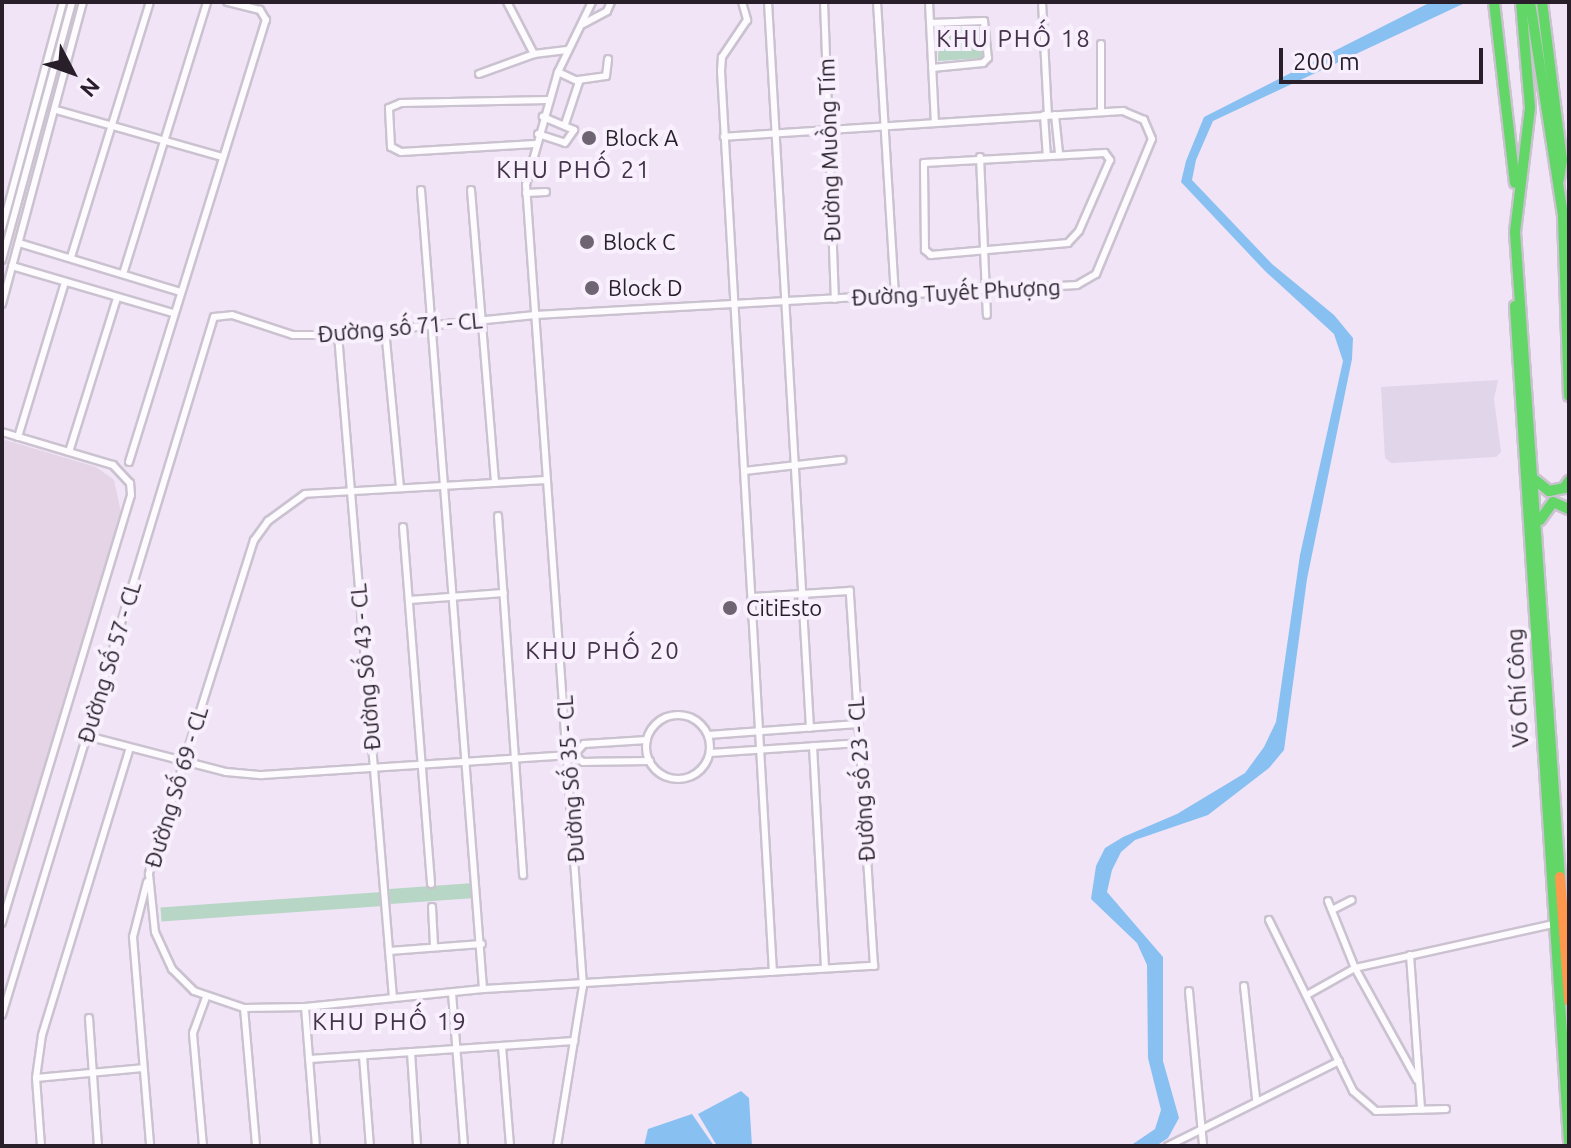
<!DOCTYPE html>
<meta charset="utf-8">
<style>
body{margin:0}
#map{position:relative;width:1571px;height:1148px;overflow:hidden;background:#f0e4f6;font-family:Ubuntu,sans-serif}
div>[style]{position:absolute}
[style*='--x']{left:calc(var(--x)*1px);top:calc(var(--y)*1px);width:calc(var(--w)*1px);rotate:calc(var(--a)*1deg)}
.commercial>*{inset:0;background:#e0d5e9}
.industrial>*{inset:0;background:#e4d4e5}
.green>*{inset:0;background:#b7d6c5;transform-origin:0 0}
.water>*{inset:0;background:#88c0f2}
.roads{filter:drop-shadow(2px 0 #cbc2d0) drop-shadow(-2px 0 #cbc2d0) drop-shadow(0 2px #cbc2d0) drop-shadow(0 -2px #cbc2d0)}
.street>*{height:6px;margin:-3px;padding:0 3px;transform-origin:3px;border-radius:3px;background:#fdfbfe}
.street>.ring{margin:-3px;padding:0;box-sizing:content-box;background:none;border:6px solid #fdfbfe;border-radius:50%}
.fast>*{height:10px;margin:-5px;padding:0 5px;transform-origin:5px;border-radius:5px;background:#63d668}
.slow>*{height:10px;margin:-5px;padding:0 5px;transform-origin:5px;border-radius:5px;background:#ff974d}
.dots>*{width:22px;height:22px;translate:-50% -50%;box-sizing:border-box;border:4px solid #f9f0fd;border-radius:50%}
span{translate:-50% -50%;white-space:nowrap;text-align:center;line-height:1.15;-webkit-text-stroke:8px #f9f0fd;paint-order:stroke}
.poi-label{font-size:22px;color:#281f2b}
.left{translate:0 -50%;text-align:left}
.street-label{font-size:22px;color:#281f2b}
.neighbourhood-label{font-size:24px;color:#44324b;letter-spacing:2px}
.frame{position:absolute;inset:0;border:4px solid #281f2b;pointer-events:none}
.north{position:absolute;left:32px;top:32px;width:80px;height:80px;-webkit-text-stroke:6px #f9f0fd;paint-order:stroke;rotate:131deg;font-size:22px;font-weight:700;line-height:32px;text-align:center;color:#281f2b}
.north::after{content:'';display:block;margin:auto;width:28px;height:36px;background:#281f2b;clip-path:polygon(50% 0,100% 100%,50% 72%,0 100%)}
.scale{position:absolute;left:1279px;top:48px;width:204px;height:36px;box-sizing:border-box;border:4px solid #281f2b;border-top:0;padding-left:10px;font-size:24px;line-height:28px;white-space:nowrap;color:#281f2b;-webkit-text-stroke:6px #f9f0fd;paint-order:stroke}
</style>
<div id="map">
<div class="commercial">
<i style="clip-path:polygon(1498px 380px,1494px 399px,1501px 452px,1496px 457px,1391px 463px,1385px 458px,1381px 387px)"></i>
</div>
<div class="industrial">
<i style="clip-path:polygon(2px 439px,96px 467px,114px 480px,122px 517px,2px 910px)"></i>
</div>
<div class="green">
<i style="clip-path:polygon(978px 25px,983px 28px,984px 58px,938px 61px,939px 27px)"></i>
<i style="left:474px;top:883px;width:15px;height:85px;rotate:86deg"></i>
<i style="left:382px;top:892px;width:14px;height:222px;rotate:86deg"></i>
</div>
<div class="water">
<i style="clip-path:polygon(1431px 2px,1467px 2px,1213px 121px,1196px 160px,1192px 180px,1272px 264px,1334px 315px,1353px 338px,1352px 359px,1307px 579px,1284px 750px,1269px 768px,1208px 815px,1135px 840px,1121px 852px,1112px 870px,1107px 892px,1163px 957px,1163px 1061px,1179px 1118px,1168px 1138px,1156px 1146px,1130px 1146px,1155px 1129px,1161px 1110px,1148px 1058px,1147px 965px,1137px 943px,1091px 899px,1096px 866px,1105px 848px,1123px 837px,1177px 814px,1245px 773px,1264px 747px,1276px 722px,1300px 555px,1343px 361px,1334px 334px,1265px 271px,1181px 182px,1186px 161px,1204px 117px)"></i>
<i style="clip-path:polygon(741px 1091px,749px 1098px,752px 1146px,717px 1146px,698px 1114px)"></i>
<i style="clip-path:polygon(692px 1114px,714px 1146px,644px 1146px,648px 1129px)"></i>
</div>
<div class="roads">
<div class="street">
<i style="--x:507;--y:2;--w:59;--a:62.6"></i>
<i style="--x:534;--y:54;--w:33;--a:-7"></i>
<i style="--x:742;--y:2;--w:19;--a:74"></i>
<i style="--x:747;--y:20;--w:45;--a:124"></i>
<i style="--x:722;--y:57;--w:14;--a:94"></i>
<i style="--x:721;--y:71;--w:902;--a:86.7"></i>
<i style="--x:768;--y:2;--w:727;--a:86.69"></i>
<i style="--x:824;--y:2;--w:297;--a:87.9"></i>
<i style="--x:877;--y:2;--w:294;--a:86.5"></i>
<i style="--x:929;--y:2;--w:121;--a:87.2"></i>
<i style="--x:1042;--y:2;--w:113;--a:87"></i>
<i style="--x:931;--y:23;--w:53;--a:-2.2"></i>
<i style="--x:984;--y:21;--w:37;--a:84"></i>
<i style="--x:988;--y:58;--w:7;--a:135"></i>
<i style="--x:983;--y:63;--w:51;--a:174.4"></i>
<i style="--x:583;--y:24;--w:27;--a:-28"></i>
<i style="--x:607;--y:11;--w:10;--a:-66"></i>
<i style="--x:1101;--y:44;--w:67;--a:90"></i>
<i style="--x:558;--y:72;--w:23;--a:25"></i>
<i style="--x:579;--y:82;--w:44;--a:108.4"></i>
<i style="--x:479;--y:74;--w:59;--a:-20"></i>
<i style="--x:578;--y:80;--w:28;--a:-8"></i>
<i style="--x:606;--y:76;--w:17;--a:-83"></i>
<i style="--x:56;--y:110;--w:173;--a:15.8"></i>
<i style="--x:1044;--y:115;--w:39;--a:86"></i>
<i style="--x:1055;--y:115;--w:39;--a:84"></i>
<i style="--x:538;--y:134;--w:28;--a:18"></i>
<i style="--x:565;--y:143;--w:16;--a:-55"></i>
<i style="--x:574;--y:130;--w:34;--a:-157"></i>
<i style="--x:535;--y:144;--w:134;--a:176.6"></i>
<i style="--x:401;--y:152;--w:11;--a:-153"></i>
<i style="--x:391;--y:147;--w:39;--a:-93"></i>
<i style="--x:389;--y:108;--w:13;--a:-23"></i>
<i style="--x:401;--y:103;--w:147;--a:-1.2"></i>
<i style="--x:1105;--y:153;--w:9;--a:54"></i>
<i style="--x:1110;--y:160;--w:77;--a:113.6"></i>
<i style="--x:1079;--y:231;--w:16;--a:133"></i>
<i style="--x:1068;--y:243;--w:138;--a:175"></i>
<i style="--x:931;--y:255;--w:8;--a:-140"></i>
<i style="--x:925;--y:250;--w:87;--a:-90.7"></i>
<i style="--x:924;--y:163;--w:181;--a:-3.2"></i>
<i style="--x:980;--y:157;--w:158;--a:87.5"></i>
<i style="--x:421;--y:190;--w:801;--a:85.56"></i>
<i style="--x:471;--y:190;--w:294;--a:85.3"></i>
<i style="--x:526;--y:193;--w:20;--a:-3"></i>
<i style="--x:2;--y:228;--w:234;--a:-74.9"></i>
<i style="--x:19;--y:243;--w:168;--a:16.9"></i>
<i style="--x:71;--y:257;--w:267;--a:-72.8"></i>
<i style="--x:2;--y:260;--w:267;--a:-74.8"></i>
<i style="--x:12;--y:266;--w:168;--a:16.3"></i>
<i style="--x:123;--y:274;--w:285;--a:-72.8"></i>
<i style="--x:2;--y:304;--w:313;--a:-75"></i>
<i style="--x:385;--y:329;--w:160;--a:84.6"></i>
<i style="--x:338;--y:335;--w:665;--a:85.26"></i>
<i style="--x:2;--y:432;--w:116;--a:16.6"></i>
<i style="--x:113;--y:465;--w:25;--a:47"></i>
<i style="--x:130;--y:483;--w:12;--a:85"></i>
<i style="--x:131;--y:495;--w:447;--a:106.8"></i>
<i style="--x:18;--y:437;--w:162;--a:-73.1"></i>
<i style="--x:69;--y:452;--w:161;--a:-72.7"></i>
<i style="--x:129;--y:462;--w:463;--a:-72.8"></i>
<i style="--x:266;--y:20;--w:12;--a:-121"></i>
<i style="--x:260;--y:10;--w:34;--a:-166"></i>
<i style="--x:745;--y:471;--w:98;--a:-6.5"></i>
<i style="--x:546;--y:480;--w:241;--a:176.7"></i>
<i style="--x:305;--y:494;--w:46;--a:143.9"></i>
<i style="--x:268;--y:521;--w:24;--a:126"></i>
<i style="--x:254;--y:540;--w:350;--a:107.5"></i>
<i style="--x:149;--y:874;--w:58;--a:84.1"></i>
<i style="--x:155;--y:932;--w:41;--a:65.3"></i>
<i style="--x:172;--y:969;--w:31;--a:45"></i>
<i style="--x:194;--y:991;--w:53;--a:18.8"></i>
<i style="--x:244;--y:1008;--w:61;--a:-0.9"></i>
<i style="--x:305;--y:1007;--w:179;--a:-5.8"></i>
<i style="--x:483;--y:989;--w:392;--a:-3.4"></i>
<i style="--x:874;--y:966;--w:376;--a:-93.7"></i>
<i style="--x:850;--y:591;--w:98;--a:176.5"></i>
<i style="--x:498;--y:516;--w:360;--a:86"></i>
<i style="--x:403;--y:527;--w:358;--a:85.5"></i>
<i style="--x:409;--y:600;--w:95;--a:-4.2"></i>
<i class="ring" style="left:646px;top:715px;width:58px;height:58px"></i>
<i style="--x:708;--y:735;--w:150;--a:-4.2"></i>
<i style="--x:87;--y:736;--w:144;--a:14.5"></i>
<i style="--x:226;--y:772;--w:36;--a:5"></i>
<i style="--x:262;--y:775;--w:313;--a:-3.7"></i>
<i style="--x:574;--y:755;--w:11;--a:38"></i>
<i style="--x:583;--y:762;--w:67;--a:-0.9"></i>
<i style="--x:813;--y:746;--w:222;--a:86.9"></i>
<i style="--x:710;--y:753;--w:149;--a:-3.8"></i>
<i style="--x:574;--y:755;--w:15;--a:-48"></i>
<i style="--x:584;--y:744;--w:63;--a:-3.6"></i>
<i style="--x:147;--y:882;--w:57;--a:104.3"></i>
<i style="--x:133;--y:937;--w:210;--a:85.3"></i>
<i style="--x:1328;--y:901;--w:72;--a:68.1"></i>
<i style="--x:1355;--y:968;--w:128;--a:61"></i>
<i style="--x:432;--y:907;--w:39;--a:87"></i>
<i style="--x:1332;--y:910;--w:22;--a:-27"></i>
<i style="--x:1269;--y:920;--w:191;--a:63.8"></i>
<i style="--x:1353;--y:1091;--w:30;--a:41"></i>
<i style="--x:1376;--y:1111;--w:70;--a:-1.6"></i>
<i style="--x:389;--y:951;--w:93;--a:-4.3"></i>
<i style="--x:1410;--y:955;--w:155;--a:85.9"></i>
<i style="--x:1244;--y:986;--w:114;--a:83.9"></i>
<i style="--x:1189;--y:991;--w:156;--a:84.8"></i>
<i style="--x:452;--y:993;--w:153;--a:85.5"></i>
<i style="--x:1307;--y:995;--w:55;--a:-29.4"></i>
<i style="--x:1355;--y:968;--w:203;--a:-12.5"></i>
<i style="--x:305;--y:1007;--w:139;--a:85.5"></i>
<i style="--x:244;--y:1008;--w:139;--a:85"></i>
<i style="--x:2;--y:1015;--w:729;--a:-73.11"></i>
<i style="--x:214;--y:317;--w:18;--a:-6"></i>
<i style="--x:232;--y:315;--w:64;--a:18.2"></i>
<i style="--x:293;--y:335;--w:45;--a:0"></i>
<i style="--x:338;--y:335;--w:198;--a:-5.8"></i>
<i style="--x:535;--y:315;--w:543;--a:-3.17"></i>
<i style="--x:1077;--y:285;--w:22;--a:-30"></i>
<i style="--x:1096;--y:274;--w:146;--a:-67.5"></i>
<i style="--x:1152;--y:139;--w:21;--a:-113"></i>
<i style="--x:1144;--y:120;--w:23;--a:-157"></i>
<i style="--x:1123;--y:111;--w:400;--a:176.3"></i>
<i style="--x:89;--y:1018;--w:128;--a:86"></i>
<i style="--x:502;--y:1046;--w:100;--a:85.4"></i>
<i style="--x:411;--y:1052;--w:94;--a:86.3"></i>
<i style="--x:363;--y:1056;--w:90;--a:85.6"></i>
<i style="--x:309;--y:1059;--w:266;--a:-3.9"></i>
<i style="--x:36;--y:1078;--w:107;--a:-5.3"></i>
<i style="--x:41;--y:1146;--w:68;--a:-94.2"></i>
<i style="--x:36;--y:1078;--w:43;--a:-82.1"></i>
<i style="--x:42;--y:1035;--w:298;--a:-73"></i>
<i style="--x:203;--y:1146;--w:113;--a:-95.1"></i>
<i style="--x:193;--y:1033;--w:37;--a:-70"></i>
<i style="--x:557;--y:1146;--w:162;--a:-80.8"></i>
<i style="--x:583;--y:986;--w:803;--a:-94.07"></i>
<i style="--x:526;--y:185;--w:117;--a:-74.2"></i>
<i style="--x:558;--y:72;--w:78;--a:-64.1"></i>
<i style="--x:1168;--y:1146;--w:191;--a:-26.4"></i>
</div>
<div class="fast">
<i style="--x:1494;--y:2;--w:182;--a:83.4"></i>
<i style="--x:1521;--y:2;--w:106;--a:85.1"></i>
<i style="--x:1530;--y:108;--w:125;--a:96.9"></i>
<i style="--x:1515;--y:232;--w:647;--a:86.01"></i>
<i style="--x:1530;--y:2;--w:217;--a:81.2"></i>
<i style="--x:1563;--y:216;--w:180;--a:88.1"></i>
<i style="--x:1542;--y:2;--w:159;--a:82.8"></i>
<i style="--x:1562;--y:160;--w:20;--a:99"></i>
<i style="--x:1515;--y:306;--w:838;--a:86.3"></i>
<i style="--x:1535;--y:480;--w:18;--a:38"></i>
<i style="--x:1549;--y:491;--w:15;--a:-11"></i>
<i style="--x:1564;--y:488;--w:9;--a:-54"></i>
<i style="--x:1540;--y:520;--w:22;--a:-54"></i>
<i style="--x:1553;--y:502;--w:17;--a:24"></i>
</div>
<div class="slow">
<i style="--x:1560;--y:877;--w:124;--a:85.8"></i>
</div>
</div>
<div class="dots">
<i style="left:589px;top:138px;background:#6e6472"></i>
<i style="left:587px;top:242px;background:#6e6472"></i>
<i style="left:592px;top:288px;background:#6e6472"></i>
<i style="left:730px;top:608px;background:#6e6472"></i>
</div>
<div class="poi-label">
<span class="left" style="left:605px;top:138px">Block A</span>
<span class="left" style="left:603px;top:242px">Block C</span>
<span class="left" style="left:608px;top:288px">Block D</span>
<span class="left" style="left:746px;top:608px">CitiEsto</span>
</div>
<div class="street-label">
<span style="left:829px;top:150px;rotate:-92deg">Đường Muồng Tím</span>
<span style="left:956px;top:292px;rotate:-3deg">Đường Tuyết Phượng</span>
<span style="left:400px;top:327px;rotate:-5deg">Đường số 71 - CL</span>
<span style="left:109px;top:662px;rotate:-73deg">Đường Số 57 - CL</span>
<span style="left:365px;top:667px;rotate:-95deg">Đường Số 43 - CL</span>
<span style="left:1517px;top:688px;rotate:-93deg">Võ Chí Công</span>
<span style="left:570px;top:779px;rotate:-94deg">Đường Số 35 - CL</span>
<span style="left:861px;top:779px;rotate:-94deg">Đường số 23 - CL</span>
<span style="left:176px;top:787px;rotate:-73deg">Đường Số 69 - CL</span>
</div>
<div class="neighbourhood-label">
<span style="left:1014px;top:39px">KHU PHỐ 18</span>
<span style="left:574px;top:170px">KHU PHỐ 21</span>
<span style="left:603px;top:651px">KHU PHỐ 20</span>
<span style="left:390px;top:1022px">KHU PHỐ 19</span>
</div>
<div class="frame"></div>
<div class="north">N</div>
<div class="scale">200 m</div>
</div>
